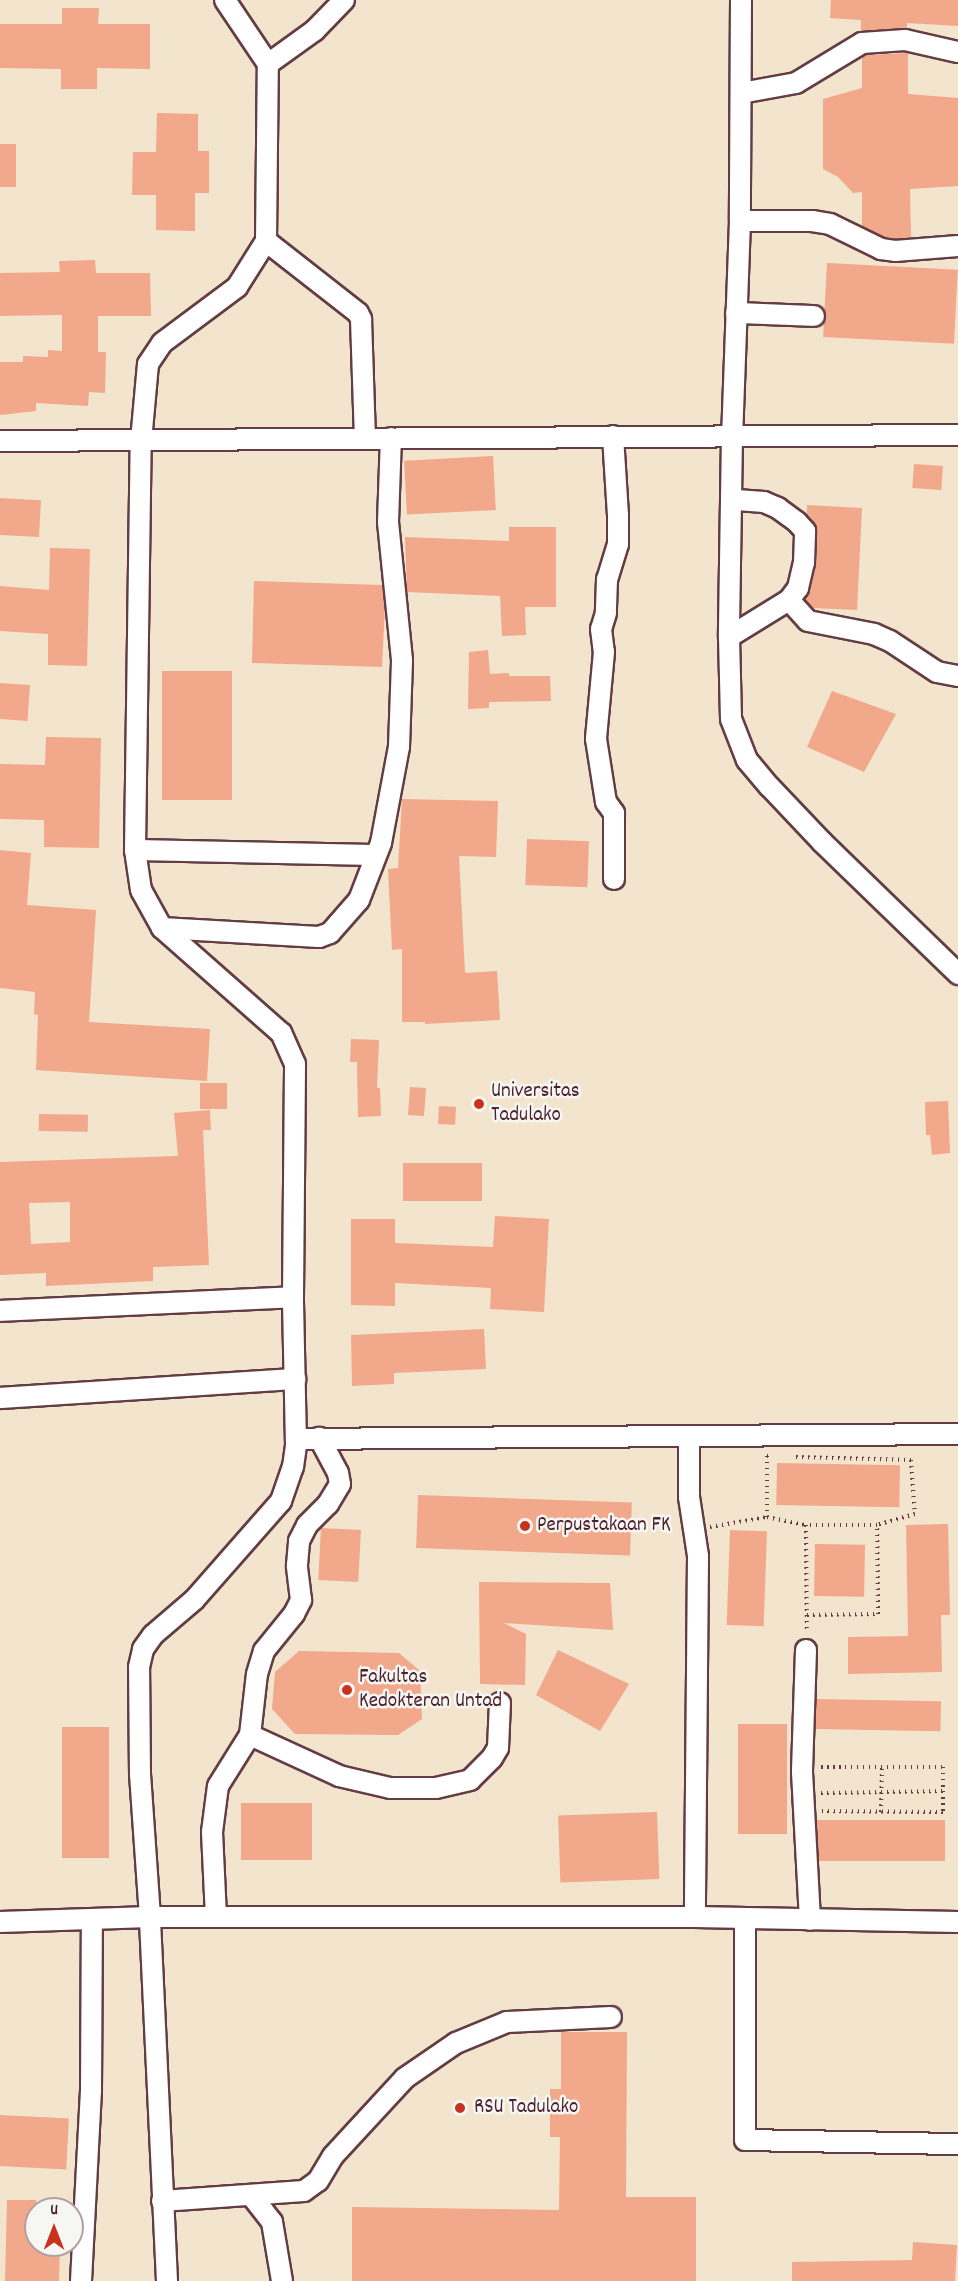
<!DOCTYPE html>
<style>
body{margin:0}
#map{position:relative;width:958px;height:2281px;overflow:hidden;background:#f3e4cd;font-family:Dekko,sans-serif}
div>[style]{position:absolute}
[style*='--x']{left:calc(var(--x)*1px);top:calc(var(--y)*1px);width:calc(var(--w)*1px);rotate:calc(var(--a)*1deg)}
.building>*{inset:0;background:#f2a88a;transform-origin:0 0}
.path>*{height:4px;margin-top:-2px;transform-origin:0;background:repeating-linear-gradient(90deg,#633d43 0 1.5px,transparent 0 6px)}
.roads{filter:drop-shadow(2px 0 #633d43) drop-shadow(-2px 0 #633d43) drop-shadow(0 2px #633d43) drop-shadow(0 -2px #633d43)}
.minor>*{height:20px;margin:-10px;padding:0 10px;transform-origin:10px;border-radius:10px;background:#fff}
.dots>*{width:16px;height:16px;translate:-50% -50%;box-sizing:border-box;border:3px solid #f6f6f2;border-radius:50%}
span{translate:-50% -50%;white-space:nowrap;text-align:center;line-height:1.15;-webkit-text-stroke:5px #f6f6f2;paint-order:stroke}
.poi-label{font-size:21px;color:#4a1f2b}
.left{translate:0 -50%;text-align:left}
.north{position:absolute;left:24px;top:2197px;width:60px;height:60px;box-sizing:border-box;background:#f6f6f2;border:2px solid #b1a0a2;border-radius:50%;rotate:0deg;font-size:16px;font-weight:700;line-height:24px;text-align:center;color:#4a1f2b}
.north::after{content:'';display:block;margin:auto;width:21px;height:27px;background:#c8321e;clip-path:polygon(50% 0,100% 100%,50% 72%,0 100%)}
</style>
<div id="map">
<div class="building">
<i style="clip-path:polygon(831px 0,958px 0,958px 26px,907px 23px,907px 28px,861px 31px,861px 20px,830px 18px)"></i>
<i style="clip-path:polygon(62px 8px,99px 8px,98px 24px,150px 24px,150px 69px,97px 68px,97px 89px,61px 89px,61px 69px,0 68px,0 24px,62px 24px)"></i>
<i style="clip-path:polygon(908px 53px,908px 94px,958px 98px,958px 186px,910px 189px,911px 238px,895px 239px,885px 237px,862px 227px,862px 192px,853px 193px,838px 177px,823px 169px,823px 99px,862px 88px,862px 57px,866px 55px)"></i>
<i style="clip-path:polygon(157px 113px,198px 114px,198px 151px,209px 151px,209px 193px,195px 193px,195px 231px,156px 230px,156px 195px,132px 195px,133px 152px,156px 152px)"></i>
<i style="left:0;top:144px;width:16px;height:43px"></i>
<i style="clip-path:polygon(95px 260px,96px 273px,150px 273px,151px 316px,98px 316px,98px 352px,106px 352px,105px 393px,89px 392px,88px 406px,36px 403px,36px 411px,0 415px,0 362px,23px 362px,23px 356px,48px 357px,48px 350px,62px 351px,62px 315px,0 316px,0 273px,60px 272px,59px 261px)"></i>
<i style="left:827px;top:263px;width:131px;height:74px;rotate:3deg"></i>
<i style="left:493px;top:456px;width:54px;height:89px;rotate:87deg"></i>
<i style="left:914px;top:464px;width:29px;height:24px;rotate:4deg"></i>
<i style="left:0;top:498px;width:41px;height:37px;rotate:3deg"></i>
<i style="clip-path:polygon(807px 505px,862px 508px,857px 610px,812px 608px,805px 599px,810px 591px,816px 563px,817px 531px,807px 515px)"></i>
<i style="clip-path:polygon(509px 527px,556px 527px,556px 607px,525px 607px,526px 635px,502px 636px,500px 596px,407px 592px,405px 537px,509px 541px)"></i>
<i style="clip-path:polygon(50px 548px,90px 549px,87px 666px,48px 665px,48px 634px,0 631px,0 586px,49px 590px)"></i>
<i style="clip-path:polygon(254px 581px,382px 585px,385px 607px,382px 667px,252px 663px)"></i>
<i style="clip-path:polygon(488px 650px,490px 674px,509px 673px,509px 676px,550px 676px,551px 701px,489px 702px,489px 708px,468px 709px,469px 652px)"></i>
<i style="left:162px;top:671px;width:70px;height:129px"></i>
<i style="left:0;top:683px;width:30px;height:36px;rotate:4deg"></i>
<i style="clip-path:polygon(832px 691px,896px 714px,864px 772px,807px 747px)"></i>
<i style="clip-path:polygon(46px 737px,101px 738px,99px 848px,44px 847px,44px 820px,0 819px,0 764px,45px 765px)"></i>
<i style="clip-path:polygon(402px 799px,498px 801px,496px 857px,459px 856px,465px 973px,497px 971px,500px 1020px,425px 1024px,425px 1022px,402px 1022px,402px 949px,392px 950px,388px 869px,398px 868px)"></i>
<i style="left:527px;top:839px;width:62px;height:46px;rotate:2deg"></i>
<i style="clip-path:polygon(0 850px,31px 853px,27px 905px,96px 910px,89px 1022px,210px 1029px,207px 1081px,36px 1070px,38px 1015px,34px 1014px,35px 992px,0 988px)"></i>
<i style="clip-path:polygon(351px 1039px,379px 1040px,377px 1088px,380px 1088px,381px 1116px,358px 1117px,357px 1062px,350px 1062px)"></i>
<i style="left:200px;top:1083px;width:27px;height:26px"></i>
<i style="left:410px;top:1087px;width:16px;height:28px;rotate:4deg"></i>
<i style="clip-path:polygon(948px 1101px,950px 1153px,932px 1155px,930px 1135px,926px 1135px,925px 1102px)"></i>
<i style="left:439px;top:1106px;width:17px;height:18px;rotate:3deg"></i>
<i style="clip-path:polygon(evenodd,210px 1110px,211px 1130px,203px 1130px,209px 1265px,153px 1267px,153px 1281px,46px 1286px,46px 1273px,0 1275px,0 1162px,178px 1156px,174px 1113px,210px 1110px,70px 1202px,70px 1242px,31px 1244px,29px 1203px,70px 1202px)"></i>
<i style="left:39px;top:1114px;width:49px;height:17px;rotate:1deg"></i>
<i style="left:482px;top:1163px;width:38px;height:79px;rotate:90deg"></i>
<i style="clip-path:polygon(495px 1216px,549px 1219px,544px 1312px,490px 1309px,491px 1288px,395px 1283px,395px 1306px,351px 1305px,351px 1219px,395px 1219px,395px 1243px,493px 1247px)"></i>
<i style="clip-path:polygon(484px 1329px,486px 1369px,394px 1373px,394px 1384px,352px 1386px,351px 1335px)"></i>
<i style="left:777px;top:1463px;width:123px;height:42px;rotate:1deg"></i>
<i style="left:418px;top:1495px;width:214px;height:53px;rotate:2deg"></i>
<i style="clip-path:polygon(948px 1524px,950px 1615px,941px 1615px,942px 1672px,848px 1674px,848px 1637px,908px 1636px,906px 1525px)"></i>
<i style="left:321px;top:1528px;width:40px;height:52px;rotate:3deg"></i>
<i style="left:730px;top:1530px;width:37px;height:95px;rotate:2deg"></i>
<i style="left:815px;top:1544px;width:50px;height:52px;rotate:1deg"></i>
<i style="clip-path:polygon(479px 1582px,610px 1583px,613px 1630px,504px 1623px,526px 1634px,525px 1685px,480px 1684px)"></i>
<i style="clip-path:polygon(558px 1650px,629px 1684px,600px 1731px,536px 1695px)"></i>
<i style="clip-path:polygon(299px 1651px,399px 1653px,420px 1671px,422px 1719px,398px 1735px,295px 1734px,272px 1709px,275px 1672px)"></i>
<i style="left:816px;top:1699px;width:125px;height:30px;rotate:1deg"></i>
<i style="left:738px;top:1724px;width:49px;height:110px"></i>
<i style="left:109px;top:1727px;width:131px;height:47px;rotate:90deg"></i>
<i style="left:241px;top:1803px;width:71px;height:57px"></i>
<i style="left:657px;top:1812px;width:67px;height:99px;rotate:88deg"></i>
<i style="left:945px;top:1820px;width:41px;height:128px;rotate:90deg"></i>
<i style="clip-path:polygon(561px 2032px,627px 2032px,626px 2197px,696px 2197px,696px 2281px,352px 2281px,352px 2207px,559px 2210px,560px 2137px,550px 2137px,550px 2089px,561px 2089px)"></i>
<i style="left:0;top:2115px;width:69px;height:51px;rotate:3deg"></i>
<i style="clip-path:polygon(7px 2200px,36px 2200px,36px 2245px,60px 2245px,59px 2281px,5px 2281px)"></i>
<i style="clip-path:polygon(913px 2242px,957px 2245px,955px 2281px,792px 2281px,792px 2262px,912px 2260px)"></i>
</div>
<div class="path">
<i style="--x:796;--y:1457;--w:115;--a:1.5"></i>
<i style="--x:911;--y:1460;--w:54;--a:85.8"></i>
<i style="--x:915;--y:1514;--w:40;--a:164"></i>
<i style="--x:877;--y:1525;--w:71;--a:180"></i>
<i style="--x:806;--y:1525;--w:108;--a:89.5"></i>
<i style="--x:767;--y:1517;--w:40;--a:12"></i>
<i style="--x:710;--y:1527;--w:58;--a:-10"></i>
<i style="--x:767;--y:1517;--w:61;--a:-90"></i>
<i style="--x:767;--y:1456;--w:3;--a:0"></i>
<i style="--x:807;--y:1615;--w:71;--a:-0.8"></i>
<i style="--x:878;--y:1614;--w:89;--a:-90.6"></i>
<i style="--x:821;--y:1767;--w:122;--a:0"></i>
<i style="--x:943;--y:1767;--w:45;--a:90"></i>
<i style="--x:943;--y:1812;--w:121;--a:-179.5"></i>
<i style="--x:821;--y:1793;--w:122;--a:-0.9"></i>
<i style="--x:881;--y:1812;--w:45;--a:-88.7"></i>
</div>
<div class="roads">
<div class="minor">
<i style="--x:741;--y:0;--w:221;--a:90.3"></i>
<i style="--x:740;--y:221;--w:215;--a:92.1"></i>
<i style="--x:732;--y:436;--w:201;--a:90.9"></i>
<i style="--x:729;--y:637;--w:82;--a:88.6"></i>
<i style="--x:731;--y:719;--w:44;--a:68.7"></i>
<i style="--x:747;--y:760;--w:35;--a:50"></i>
<i style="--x:770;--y:787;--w:76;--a:46.6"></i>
<i style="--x:822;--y:842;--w:190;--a:44.1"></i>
<i style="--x:268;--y:64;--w:57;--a:-35.7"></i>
<i style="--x:314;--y:31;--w:43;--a:-45.9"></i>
<i style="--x:741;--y:93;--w:56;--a:-10.3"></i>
<i style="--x:796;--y:83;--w:77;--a:-31.2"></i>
<i style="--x:862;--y:43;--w:43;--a:-4"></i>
<i style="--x:905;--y:40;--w:54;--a:12.8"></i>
<i style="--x:740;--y:221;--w:72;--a:0"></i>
<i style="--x:812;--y:221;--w:18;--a:9"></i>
<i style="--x:830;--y:224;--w:57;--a:26.1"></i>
<i style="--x:881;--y:249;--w:14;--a:8"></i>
<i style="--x:895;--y:251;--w:63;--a:-4.5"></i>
<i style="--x:266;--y:241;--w:117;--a:38"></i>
<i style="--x:358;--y:313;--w:7;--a:63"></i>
<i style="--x:361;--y:319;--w:119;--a:88.1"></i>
<i style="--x:736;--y:313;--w:78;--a:2.2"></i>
<i style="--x:613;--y:436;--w:79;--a:86.4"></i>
<i style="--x:618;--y:515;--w:29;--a:90"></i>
<i style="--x:618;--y:544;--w:37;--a:107"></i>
<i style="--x:607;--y:579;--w:34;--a:92"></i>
<i style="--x:606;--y:613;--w:17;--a:107"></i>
<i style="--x:601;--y:629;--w:23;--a:83"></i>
<i style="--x:604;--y:652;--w:87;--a:95.3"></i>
<i style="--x:596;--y:739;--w:64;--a:81"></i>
<i style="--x:606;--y:802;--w:14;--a:54"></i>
<i style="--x:614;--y:813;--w:66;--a:90"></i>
<i style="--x:0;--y:441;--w:958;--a:-0.36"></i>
<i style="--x:789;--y:600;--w:28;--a:48"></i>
<i style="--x:808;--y:621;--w:67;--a:11.1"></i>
<i style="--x:874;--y:634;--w:17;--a:24"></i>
<i style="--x:890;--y:641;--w:56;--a:33.4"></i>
<i style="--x:937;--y:672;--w:21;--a:11"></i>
<i style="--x:729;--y:637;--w:70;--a:-31.7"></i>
<i style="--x:789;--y:600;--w:15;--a:-53"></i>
<i style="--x:798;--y:588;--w:26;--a:-77"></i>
<i style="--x:804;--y:563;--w:32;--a:-88"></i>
<i style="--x:805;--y:531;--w:12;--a:-132"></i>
<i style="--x:797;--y:522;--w:24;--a:-144"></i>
<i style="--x:778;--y:508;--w:15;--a:-157"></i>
<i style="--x:764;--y:502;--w:31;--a:-176"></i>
<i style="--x:135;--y:850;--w:240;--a:1.2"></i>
<i style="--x:162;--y:928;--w:157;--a:3.3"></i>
<i style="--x:319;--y:937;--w:12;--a:-20"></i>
<i style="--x:330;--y:933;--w:44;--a:-48.7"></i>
<i style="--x:359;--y:900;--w:61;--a:-68.9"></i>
<i style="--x:381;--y:843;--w:98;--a:-79.4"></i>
<i style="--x:399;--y:747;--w:87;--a:-88"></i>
<i style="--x:402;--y:660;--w:139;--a:-95.8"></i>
<i style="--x:388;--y:522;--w:84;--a:-88"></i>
<i style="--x:0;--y:1311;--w:293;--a:-2.7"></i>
<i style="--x:0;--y:1398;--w:296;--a:-3.7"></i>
<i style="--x:689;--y:1436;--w:61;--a:90"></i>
<i style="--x:689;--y:1497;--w:60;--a:81.3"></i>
<i style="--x:698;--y:1556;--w:361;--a:90.5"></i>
<i style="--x:296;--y:1439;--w:662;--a:-0.43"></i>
<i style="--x:806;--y:1650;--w:122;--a:91.9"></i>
<i style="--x:802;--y:1772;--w:148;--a:86.9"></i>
<i style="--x:250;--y:1735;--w:98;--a:24.7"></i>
<i style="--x:339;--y:1776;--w:52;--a:13.2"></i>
<i style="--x:390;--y:1788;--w:46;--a:0"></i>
<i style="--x:436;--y:1788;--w:35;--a:-13"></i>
<i style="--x:470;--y:1780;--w:31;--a:-45"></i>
<i style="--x:492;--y:1758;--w:12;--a:-59"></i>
<i style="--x:498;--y:1748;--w:45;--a:-87.5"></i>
<i style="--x:216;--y:1917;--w:85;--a:-92.7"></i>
<i style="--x:212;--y:1832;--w:46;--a:-82.6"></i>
<i style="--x:218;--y:1786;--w:60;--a:-57.9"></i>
<i style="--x:250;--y:1735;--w:61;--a:-83.5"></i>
<i style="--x:257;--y:1674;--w:24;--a:-73"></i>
<i style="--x:264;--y:1651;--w:48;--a:-51"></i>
<i style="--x:294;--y:1614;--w:16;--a:-63"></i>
<i style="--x:301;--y:1600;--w:35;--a:-97"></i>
<i style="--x:297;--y:1565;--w:24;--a:-85"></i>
<i style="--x:299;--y:1541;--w:18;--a:-63"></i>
<i style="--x:307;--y:1525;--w:30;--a:-45"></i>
<i style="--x:328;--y:1504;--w:23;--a:-59"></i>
<i style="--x:340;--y:1484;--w:11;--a:-100"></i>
<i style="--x:338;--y:1473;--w:40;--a:-118"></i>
<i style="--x:745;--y:1919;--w:221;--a:90"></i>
<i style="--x:745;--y:2140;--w:213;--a:1.1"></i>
<i style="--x:0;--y:1922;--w:150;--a:-1.9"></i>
<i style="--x:150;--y:1917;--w:545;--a:0"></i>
<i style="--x:695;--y:1917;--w:263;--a:1.1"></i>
<i style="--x:251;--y:2195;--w:34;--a:52"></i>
<i style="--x:272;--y:2222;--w:60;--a:80.4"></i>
<i style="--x:162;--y:2201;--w:142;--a:-4"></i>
<i style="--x:304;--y:2191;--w:17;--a:-36"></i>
<i style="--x:318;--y:2181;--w:29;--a:-59"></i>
<i style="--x:333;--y:2156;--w:106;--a:-47.3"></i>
<i style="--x:405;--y:2078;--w:62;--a:-34.5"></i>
<i style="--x:456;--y:2043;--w:55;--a:-22.4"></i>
<i style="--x:507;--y:2022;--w:104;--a:-2.8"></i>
<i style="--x:81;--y:2281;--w:190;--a:-87"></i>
<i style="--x:91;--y:2091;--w:171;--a:-89.7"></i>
<i style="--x:167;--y:2281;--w:364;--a:-92.7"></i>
<i style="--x:150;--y:1917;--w:142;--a:-94"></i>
<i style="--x:140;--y:1775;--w:108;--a:-90.5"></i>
<i style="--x:139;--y:1667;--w:18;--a:-77"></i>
<i style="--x:143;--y:1649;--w:17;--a:-54"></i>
<i style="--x:153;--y:1635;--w:54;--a:-40.5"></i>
<i style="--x:194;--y:1600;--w:132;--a:-48.7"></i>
<i style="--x:281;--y:1501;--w:36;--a:-71"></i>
<i style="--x:293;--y:1467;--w:22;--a:-82"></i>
<i style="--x:296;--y:1445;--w:148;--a:-91.2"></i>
<i style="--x:293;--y:1297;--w:233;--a:-89.5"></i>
<i style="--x:295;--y:1064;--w:34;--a:-114"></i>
<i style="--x:281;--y:1033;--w:159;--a:-138.6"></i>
<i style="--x:162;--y:928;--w:43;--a:-118.9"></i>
<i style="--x:141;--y:890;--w:40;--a:-98.5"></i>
<i style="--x:135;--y:850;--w:409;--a:-89.2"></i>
<i style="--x:141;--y:441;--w:77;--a:-84.8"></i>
<i style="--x:148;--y:364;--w:25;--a:-56"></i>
<i style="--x:162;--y:343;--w:94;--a:-36.7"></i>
<i style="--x:237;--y:287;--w:54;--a:-57.8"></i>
<i style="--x:266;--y:241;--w:177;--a:-89.4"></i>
<i style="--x:268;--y:64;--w:77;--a:-123.9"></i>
</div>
</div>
<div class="dots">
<i style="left:479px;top:1104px;background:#c8321e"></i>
<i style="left:525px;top:1526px;background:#c8321e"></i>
<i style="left:347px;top:1690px;background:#c8321e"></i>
<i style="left:460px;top:2108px;background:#c8321e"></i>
</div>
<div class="poi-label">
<span class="left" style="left:491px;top:1104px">Universitas<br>Tadulako</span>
<span class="left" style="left:537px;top:1526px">Perpustakaan FK</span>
<span class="left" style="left:359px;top:1690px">Fakultas<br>Kedokteran Untad</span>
<span class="left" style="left:474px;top:2108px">RSU Tadulako</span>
</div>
<div class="north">U</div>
</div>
